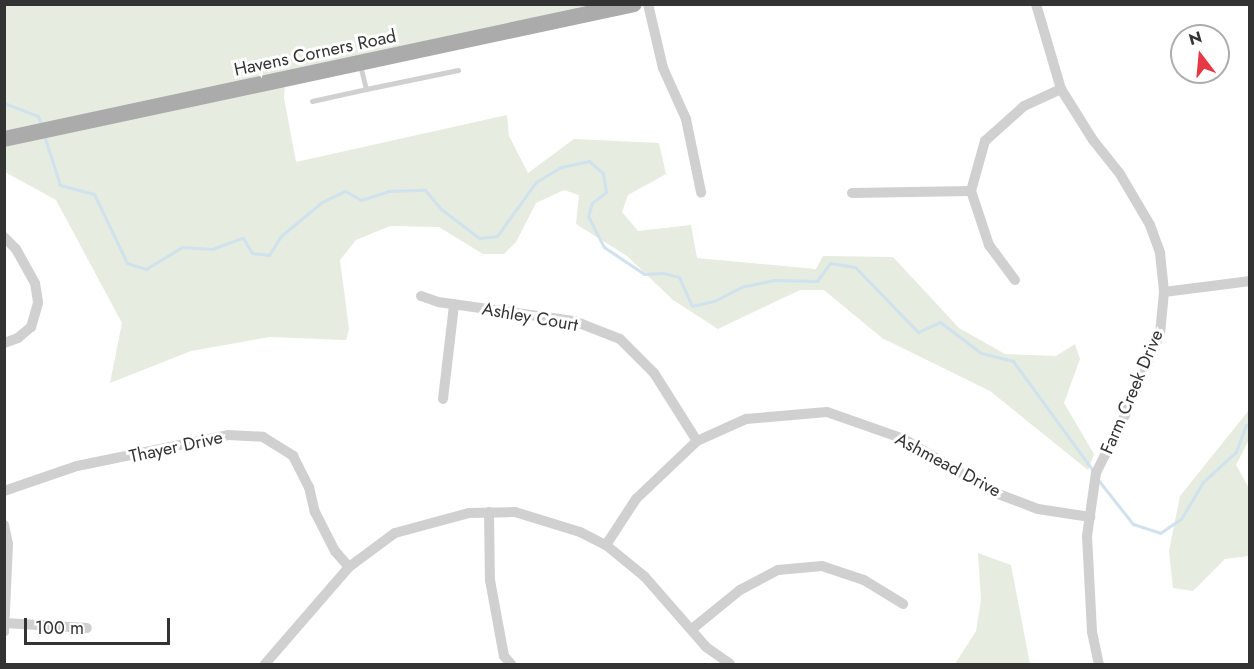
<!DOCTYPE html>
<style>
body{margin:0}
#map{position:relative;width:1254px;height:669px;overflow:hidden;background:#fff;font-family:Jost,sans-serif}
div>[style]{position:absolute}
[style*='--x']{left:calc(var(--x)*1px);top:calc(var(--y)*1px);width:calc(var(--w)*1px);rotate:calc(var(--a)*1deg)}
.green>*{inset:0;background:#e6ecdf}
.stream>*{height:3px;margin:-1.5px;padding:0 1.5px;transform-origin:1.5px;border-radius:1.5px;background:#cfe2ee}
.lane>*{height:5px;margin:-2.5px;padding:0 2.5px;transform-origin:2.5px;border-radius:2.5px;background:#d0d0d0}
.street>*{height:10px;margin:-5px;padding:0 5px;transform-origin:5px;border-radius:5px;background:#d0d0d0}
.primary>*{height:16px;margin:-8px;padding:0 8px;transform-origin:8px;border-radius:8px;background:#ababab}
span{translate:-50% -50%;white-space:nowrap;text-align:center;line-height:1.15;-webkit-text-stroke:6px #fff;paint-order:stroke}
.street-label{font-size:18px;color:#333}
.frame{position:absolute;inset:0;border:6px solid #333;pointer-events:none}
.north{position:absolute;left:1170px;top:24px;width:60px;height:60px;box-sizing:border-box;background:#fff;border:2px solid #adadad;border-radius:50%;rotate:344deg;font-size:16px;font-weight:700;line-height:24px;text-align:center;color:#333}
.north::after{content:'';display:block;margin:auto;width:21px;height:27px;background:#e63946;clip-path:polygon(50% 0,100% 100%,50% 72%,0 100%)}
.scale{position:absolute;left:24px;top:618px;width:146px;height:27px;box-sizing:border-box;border:3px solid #333;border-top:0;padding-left:8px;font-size:18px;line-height:21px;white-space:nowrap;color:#333;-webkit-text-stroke:4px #fff;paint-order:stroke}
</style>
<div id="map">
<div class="green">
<i style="clip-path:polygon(4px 5px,599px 5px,5px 132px)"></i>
<i style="clip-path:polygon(285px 84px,284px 98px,296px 162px,507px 115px,509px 136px,528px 173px,574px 139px,659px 143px,666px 174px,628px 195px,622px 212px,638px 231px,691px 225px,697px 258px,816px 269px,823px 256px,893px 257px,959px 328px,1005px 354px,1056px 356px,1075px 344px,1080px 359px,1064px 403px,1094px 454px,1088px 470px,990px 391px,882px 338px,824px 290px,800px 290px,718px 329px,673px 300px,627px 256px,576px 224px,579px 195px,564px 190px,536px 203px,516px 242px,504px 254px,483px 254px,439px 227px,390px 226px,356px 240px,340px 260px,349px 329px,346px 340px,270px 337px,191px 351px,110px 383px,122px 323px,56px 200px,5px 172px,4px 147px)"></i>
<i style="clip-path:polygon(1249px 410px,1249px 440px,1236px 465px,1249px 488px,1249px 556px,1225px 559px,1193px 591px,1173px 588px,1169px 551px,1180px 496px)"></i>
<i style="clip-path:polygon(978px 553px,1011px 565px,1030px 664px,955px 664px,976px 631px,981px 600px)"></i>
</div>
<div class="stream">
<i style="--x:4;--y:103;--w:36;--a:21"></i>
<i style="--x:38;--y:116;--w:11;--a:68"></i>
<i style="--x:44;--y:135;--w:52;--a:72.3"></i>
<i style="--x:60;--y:185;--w:35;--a:15"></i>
<i style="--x:94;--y:194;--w:76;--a:64.4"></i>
<i style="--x:127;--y:263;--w:20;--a:18"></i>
<i style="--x:146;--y:269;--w:42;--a:-31.4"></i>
<i style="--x:182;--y:247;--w:30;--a:4"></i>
<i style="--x:212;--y:249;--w:33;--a:-20"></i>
<i style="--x:243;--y:238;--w:17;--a:59"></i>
<i style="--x:252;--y:253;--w:17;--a:7"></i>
<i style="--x:269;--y:255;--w:22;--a:-58"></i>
<i style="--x:281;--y:236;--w:53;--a:-39.7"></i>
<i style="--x:322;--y:202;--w:25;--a:-26"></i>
<i style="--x:345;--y:191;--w:18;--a:29"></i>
<i style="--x:361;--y:200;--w:28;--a:-18"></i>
<i style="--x:388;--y:191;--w:37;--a:-2"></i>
<i style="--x:425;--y:190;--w:25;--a:50"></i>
<i style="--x:441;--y:209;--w:48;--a:37.3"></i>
<i style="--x:479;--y:238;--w:18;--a:-6"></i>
<i style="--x:497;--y:236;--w:67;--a:-54.2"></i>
<i style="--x:536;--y:182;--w:29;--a:-31"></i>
<i style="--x:561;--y:167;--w:29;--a:-12"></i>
<i style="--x:589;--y:161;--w:18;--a:41"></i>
<i style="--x:603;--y:173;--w:19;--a:81"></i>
<i style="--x:606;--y:192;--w:18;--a:142"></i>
<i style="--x:592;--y:203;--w:14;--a:107"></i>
<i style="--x:588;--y:216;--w:35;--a:63"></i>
<i style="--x:604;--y:247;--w:48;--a:34"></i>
<i style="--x:644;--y:274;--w:19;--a:-3"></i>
<i style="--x:663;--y:273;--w:16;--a:14"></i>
<i style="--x:679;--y:277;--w:32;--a:66"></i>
<i style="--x:692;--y:306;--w:23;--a:-13"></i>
<i style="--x:714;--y:301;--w:30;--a:-27"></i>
<i style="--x:741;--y:287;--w:34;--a:-12"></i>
<i style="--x:774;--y:280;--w:43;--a:1.3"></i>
<i style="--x:817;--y:281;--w:22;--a:-54"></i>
<i style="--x:830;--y:263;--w:25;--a:9"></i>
<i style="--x:855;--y:267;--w:91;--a:45.9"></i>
<i style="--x:918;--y:332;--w:24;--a:-24"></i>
<i style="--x:940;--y:322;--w:51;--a:37.1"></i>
<i style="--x:981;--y:353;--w:33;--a:14"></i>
<i style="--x:1013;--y:361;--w:137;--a:53.9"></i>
<i style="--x:1099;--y:481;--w:55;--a:51.7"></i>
<i style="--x:1133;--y:524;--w:28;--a:18"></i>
<i style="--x:1160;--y:533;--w:25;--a:-34"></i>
<i style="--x:1181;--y:519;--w:43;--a:-59.3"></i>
<i style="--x:1203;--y:482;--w:45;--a:-42.3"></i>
<i style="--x:1236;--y:452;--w:29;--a:-70"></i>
<i style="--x:1246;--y:425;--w:4;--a:0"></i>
</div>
<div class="lane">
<i style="--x:360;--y:65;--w:25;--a:76"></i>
<i style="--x:366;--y:89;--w:94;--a:-11.7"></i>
<i style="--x:312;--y:101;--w:55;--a:-12.5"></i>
</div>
<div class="street">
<i style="--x:648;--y:4;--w:66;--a:76.8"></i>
<i style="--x:663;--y:68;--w:56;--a:65.7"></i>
<i style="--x:686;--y:119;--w:75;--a:78.4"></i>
<i style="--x:1036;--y:4;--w:89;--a:73.6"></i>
<i style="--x:1061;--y:89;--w:60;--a:57.9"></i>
<i style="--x:1093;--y:140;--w:43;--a:51.5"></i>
<i style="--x:1120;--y:174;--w:59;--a:59.5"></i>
<i style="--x:1150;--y:225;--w:30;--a:70"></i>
<i style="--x:1160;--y:253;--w:39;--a:84"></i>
<i style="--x:1164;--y:292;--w:42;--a:95.4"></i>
<i style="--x:1160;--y:334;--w:88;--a:113.4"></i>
<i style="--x:1125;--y:415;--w:65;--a:116.6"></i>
<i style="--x:1096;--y:473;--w:64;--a:98.1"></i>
<i style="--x:1087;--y:536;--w:96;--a:87"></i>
<i style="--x:1092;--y:632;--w:33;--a:78"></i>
<i style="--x:852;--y:193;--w:119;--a:-1"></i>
<i style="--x:4;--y:237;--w:17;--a:45"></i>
<i style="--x:16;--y:249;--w:39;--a:61"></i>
<i style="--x:35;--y:283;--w:20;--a:81"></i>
<i style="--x:38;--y:303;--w:25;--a:106"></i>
<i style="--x:31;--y:327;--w:17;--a:140"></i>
<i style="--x:18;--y:338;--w:15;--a:160"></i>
<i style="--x:1015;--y:280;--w:44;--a:-126.6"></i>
<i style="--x:989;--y:245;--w:57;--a:-108.4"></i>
<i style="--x:971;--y:191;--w:52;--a:-74.4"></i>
<i style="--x:985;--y:141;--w:52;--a:-41.9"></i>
<i style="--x:1024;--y:106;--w:41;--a:-24.7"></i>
<i style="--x:1164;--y:292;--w:87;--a:-7.3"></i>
<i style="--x:421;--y:296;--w:18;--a:19"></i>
<i style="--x:438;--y:302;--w:137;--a:8"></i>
<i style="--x:574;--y:321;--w:49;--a:21.4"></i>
<i style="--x:620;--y:339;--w:48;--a:45"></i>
<i style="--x:654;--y:373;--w:80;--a:57.7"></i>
<i style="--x:443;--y:399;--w:95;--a:-83.3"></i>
<i style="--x:4;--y:491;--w:77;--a:-18.9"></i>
<i style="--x:77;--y:466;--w:154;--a:-11.6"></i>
<i style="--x:228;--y:435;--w:35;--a:3"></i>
<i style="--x:263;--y:437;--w:36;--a:32"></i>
<i style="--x:293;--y:456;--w:35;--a:63"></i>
<i style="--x:309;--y:487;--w:26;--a:77"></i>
<i style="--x:315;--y:512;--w:44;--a:62.9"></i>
<i style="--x:335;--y:551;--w:21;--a:49"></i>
<i style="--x:489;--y:512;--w:68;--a:89.2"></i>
<i style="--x:490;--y:580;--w:77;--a:79.6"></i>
<i style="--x:504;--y:656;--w:11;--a:49"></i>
<i style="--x:4;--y:525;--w:19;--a:78"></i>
<i style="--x:8;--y:544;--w:88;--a:92.6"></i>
<i style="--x:606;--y:545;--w:55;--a:-56.9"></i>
<i style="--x:636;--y:499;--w:84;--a:-43.6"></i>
<i style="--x:697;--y:441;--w:54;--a:-24.2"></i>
<i style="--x:746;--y:419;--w:81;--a:-4.9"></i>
<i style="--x:827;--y:412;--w:82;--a:19.3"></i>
<i style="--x:904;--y:439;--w:104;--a:30.8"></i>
<i style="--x:993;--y:492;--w:48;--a:20.7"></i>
<i style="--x:1038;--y:509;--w:53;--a:8.7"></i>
<i style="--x:5;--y:623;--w:82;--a:3.5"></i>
<i style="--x:692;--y:629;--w:62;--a:-39.1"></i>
<i style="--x:740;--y:590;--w:43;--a:-27.8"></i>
<i style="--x:778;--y:570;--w:44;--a:-5.2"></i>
<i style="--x:822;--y:566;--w:44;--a:18.4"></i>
<i style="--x:864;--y:580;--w:46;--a:31.6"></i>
<i style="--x:265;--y:664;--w:128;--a:-49.1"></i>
<i style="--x:349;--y:567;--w:57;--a:-36.5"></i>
<i style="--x:395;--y:533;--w:77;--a:-15.1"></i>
<i style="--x:469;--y:513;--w:46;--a:-1.2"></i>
<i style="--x:515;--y:512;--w:68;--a:17.1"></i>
<i style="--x:580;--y:532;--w:29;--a:27"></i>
<i style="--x:606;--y:545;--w:50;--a:39.4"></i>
<i style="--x:645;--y:577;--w:93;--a:48.9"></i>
<i style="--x:706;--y:647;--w:29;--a:35"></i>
</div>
<div class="primary">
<i style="--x:4;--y:139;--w:644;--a:-12.09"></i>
</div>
<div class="street-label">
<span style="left:315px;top:53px;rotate:-12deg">Havens Corners Road</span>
<span style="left:530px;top:317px;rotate:10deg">Ashley Court</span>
<span style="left:1132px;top:392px;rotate:-67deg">Farm Creek Drive</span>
<span style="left:176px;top:447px;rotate:-12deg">Thayer Drive</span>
<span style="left:948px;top:465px;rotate:28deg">Ashmead Drive</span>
</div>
<div class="frame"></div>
<div class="north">N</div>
<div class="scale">100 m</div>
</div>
